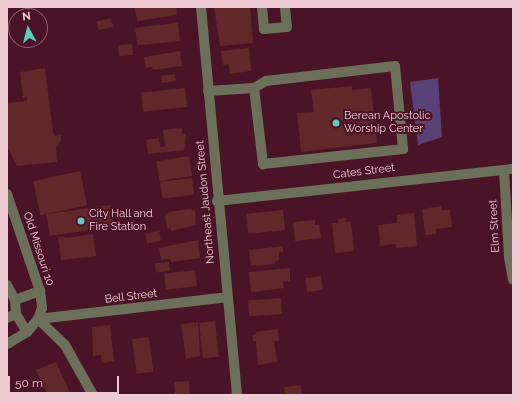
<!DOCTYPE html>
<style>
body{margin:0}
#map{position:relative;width:520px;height:402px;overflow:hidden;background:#4b1328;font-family:Raleway,sans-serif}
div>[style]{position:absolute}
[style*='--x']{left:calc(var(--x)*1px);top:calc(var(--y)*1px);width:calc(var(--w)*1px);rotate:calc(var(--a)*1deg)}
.green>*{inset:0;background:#574176}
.building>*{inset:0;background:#622728;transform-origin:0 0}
.minor>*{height:10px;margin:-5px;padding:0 5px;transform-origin:5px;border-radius:5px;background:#6a7158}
.dots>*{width:11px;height:11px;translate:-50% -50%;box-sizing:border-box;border:2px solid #4b1328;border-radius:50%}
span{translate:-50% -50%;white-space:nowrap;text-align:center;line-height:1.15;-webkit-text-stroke:4px #4b1328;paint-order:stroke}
.poi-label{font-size:11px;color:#eecad3}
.left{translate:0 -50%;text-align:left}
.street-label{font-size:11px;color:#eecad3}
.frame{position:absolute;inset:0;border:8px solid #eecad3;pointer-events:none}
.north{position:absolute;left:8px;top:8px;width:40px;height:40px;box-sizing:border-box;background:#4b1328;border:1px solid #8c5c6c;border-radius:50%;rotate:353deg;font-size:11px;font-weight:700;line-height:16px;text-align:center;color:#eecad3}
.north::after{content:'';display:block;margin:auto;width:14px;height:18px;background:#5bcebc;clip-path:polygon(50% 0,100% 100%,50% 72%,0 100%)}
.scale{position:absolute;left:8px;top:376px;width:111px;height:18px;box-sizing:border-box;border:2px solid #eecad3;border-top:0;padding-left:5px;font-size:12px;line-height:14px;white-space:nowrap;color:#eecad3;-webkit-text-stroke:3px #4b1328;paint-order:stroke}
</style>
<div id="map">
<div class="green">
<i style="clip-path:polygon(438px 78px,442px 137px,418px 145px,410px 82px)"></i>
</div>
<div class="building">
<i style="clip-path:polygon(142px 7px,176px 7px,177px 15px,137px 21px,135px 8px)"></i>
<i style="clip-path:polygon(214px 7px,250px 7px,253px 43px,220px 46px)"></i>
<i style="left:111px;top:18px;width:9px;height:15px;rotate:77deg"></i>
<i style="left:178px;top:23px;width:18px;height:43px;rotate:84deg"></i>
<i style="left:132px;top:44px;width:11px;height:14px;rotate:85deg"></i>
<i style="clip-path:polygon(249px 48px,251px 71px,230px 74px,229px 64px,223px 65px,221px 51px)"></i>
<i style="clip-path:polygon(180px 51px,182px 66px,153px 70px,152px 67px,146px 68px,144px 57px)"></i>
<i style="clip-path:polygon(45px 68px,53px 132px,55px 136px,61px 135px,61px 140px,56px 146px,57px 162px,17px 166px,7px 146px,7px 103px,27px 101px,27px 97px,23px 98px,20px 72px)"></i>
<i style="left:175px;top:74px;width:7px;height:14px;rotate:82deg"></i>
<i style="clip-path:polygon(352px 86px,352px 90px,371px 88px,377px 143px,301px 152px,297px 113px,314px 112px,311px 90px)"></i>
<i style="left:185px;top:88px;width:19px;height:44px;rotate:84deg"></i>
<i style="clip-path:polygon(182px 128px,182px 134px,186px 134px,184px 150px,148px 154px,146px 140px,159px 138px,160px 147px,165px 146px,163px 130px)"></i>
<i style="left:189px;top:156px;width:20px;height:33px;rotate:81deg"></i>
<i style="left:80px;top:171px;width:35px;height:48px;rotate:78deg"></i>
<i style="left:192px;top:178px;width:17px;height:32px;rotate:83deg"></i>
<i style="left:111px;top:205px;width:22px;height:65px;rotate:82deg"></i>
<i style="clip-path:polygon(441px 206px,441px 210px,450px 210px,452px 227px,436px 229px,436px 234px,425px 235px,422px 209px)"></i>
<i style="clip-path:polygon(190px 209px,195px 211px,196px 225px,171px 231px,171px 228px,167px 229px,165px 215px,169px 212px)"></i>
<i style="left:283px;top:210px;width:20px;height:37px;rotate:84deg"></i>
<i style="clip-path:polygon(414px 213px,417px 246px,396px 248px,396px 244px,380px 246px,378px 225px,397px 223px,397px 215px)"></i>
<i style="clip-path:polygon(346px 218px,346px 222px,351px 221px,354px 251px,335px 253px,332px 223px,338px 223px,338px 219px)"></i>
<i style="clip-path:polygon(315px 220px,315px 225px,319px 225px,321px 238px,295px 241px,293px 222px)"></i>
<i style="left:159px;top:231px;width:10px;height:14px;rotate:79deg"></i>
<i style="clip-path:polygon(93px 234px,96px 256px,61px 260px,58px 237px,64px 236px,65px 238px)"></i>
<i style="clip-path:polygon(198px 240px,200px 258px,171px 262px,170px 259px,161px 260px,159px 248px)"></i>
<i style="clip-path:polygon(283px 246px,283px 252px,279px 252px,279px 260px,275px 261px,275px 264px,251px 266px,249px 250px)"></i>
<i style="left:169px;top:262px;width:9px;height:14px;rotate:84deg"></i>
<i style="clip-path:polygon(290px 268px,290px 281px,283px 282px,284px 288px,251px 292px,249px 272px)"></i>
<i style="left:195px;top:270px;width:16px;height:31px;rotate:83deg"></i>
<i style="left:321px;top:276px;width:14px;height:16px;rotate:82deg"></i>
<i style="left:281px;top:298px;width:16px;height:33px;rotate:86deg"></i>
<i style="left:215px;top:321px;width:36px;height:16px;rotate:84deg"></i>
<i style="clip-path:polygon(198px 322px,200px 356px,186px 359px,181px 324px)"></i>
<i style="clip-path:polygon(110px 325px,114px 361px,102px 363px,101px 355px,93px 356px,92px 327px)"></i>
<i style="clip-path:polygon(278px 329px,279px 341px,274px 341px,277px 362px,258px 365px,256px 341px,253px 341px,252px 335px,256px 334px,255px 332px)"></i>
<i style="left:149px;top:337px;width:35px;height:17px;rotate:83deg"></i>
<i style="clip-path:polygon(56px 362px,71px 395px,48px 395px,36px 370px)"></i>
<i style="left:189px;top:381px;width:14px;height:15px;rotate:86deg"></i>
<i style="clip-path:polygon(301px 385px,302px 395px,285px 395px,284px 387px)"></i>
</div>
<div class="minor">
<i style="--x:201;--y:7;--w:390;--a:84.7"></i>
<i style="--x:262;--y:7;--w:22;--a:85"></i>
<i style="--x:264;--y:29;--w:23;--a:-5"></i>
<i style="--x:287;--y:27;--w:20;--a:-96"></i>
<i style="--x:208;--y:91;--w:46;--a:-3.7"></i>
<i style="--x:254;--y:88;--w:77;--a:83.2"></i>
<i style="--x:263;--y:164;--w:141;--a:-6.1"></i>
<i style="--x:403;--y:149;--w:83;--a:-95.5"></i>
<i style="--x:395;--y:66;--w:130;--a:173.4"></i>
<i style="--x:266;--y:81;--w:14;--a:150"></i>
<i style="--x:504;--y:170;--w:87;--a:86.7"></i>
<i style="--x:509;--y:257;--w:23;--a:80"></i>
<i style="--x:7;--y:194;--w:102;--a:71.2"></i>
<i style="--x:40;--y:291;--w:17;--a:83"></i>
<i style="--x:42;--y:308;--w:12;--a:110"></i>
<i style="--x:38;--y:319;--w:17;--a:130"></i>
<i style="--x:27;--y:332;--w:23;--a:149"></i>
<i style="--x:217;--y:201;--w:298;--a:-6.2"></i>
<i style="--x:7;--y:285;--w:17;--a:62"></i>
<i style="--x:15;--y:300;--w:27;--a:-20"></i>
<i style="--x:16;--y:314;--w:21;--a:59"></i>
<i style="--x:7;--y:318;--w:10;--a:-24"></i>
<i style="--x:16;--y:314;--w:14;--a:-94"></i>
<i style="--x:38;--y:319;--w:190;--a:-6.6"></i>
<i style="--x:38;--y:319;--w:37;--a:44"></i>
<i style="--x:65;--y:345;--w:57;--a:60.8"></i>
</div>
<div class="dots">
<i style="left:336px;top:123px;background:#5bcebc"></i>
<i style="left:81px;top:221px;background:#5bcebc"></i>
</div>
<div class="poi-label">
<span class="left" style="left:344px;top:123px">Berean Apostolic<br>Worship Center</span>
<span class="left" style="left:89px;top:221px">City Hall and<br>Fire Station</span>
</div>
<div class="street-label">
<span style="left:364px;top:172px;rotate:-7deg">Cates Street</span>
<span style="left:206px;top:202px;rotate:-95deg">Northeast Jaudon Street</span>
<span style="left:495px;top:226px;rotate:-93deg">Elm Street</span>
<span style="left:38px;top:249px;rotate:72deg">Old Missouri 10</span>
<span style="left:131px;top:297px;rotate:-7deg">Bell Street</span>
</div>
<div class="frame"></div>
<div class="north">N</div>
<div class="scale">50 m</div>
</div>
